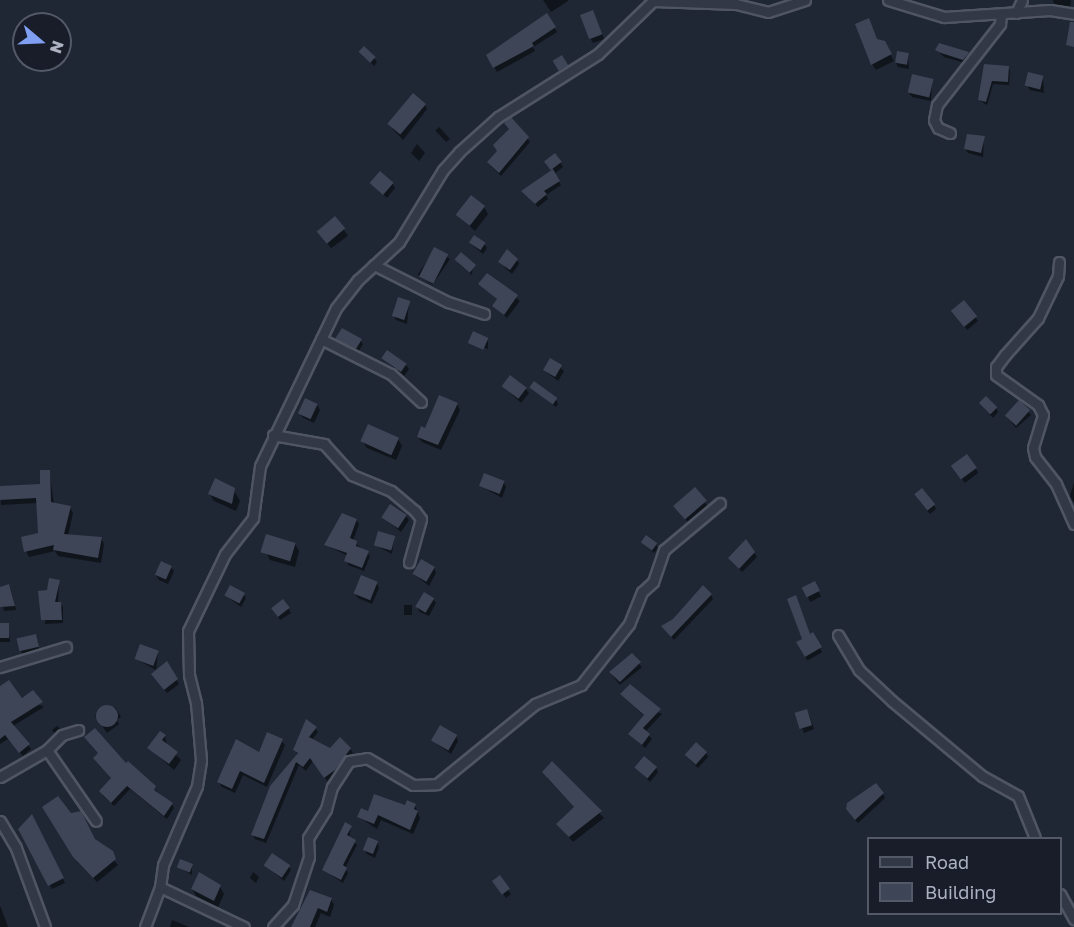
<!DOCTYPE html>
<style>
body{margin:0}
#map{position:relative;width:1074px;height:927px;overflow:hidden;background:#1f2634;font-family:"Golos Text",sans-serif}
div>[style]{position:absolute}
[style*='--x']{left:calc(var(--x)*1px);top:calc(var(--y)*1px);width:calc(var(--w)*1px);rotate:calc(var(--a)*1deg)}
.shadow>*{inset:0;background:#0007;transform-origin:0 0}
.building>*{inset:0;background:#3d4557;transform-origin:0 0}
.round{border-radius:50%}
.roads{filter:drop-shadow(2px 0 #505563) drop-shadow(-2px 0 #505563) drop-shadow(0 2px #505563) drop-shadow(0 -2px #505563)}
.minor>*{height:9px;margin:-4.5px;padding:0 4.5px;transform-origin:4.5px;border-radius:4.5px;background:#323845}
span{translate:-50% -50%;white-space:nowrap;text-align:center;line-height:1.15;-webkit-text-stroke:6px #181d29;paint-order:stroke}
.legend{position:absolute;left:867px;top:837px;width:195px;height:78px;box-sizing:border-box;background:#181d29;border:2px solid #535966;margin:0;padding:8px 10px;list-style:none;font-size:18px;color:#acb2c2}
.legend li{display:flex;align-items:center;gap:12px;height:30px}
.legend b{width:30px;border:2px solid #535966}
.north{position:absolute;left:12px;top:12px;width:60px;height:60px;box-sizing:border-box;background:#181d29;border:2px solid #535966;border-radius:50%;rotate:109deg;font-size:16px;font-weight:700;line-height:24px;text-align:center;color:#acb2c2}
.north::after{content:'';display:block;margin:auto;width:21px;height:27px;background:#809ff3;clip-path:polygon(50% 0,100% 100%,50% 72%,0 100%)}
</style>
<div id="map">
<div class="shadow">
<i style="clip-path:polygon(543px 0,568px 0,568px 1px,551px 12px)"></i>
<i style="clip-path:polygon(1053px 0,1071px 0,1070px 9px,1055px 7px)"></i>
<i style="clip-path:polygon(547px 15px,557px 32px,533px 47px,535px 51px,497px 72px,488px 55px)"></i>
<i style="clip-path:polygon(595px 16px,604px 39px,593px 43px,590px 38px)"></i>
<i style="clip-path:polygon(877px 41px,884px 42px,894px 61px,876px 70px,872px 64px)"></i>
<i style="clip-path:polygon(940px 45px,967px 55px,969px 58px,965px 63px,944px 57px,937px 50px)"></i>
<i style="clip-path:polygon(361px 52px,374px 58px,377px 62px,374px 66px)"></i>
<i style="clip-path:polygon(908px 54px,909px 69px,898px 67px,896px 63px)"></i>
<i style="left:561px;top:57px;width:16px;height:8px;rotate:55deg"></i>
<i style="clip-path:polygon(985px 66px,1008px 67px,1010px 71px,1009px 85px,993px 84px,987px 105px,979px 100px)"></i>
<i style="clip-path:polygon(1043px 77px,1044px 93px,1030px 90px,1027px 85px)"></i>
<i style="clip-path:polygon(932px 81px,931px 101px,912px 97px,909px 93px)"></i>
<i style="clip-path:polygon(425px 105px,427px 109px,403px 140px,392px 128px)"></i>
<i style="left:439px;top:127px;width:16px;height:5px;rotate:47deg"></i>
<i style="clip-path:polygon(984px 137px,983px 157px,968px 153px,965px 149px)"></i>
<i style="clip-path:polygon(527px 138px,530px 142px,501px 176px,491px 166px,488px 162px)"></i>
<i style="clip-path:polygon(417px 144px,425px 153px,419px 161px,411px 153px)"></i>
<i style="clip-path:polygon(555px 155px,563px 167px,554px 174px,561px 185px,546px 195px,548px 199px,538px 207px,523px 191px,553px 171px,546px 161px)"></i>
<i style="clip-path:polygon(372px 183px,393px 184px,395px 188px,387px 198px)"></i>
<i style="clip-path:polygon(484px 207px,488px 214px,475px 231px,458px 215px)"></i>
<i style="left:335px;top:218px;width:22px;height:21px;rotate:54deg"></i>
<i style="clip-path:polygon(470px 243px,484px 244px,487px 248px,483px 254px)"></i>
<i style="left:435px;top:249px;width:18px;height:31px;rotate:34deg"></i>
<i style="clip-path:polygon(456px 259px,473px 263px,472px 275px,459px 264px)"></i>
<i style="clip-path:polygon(517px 260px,519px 264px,512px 274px,499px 262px)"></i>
<i style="clip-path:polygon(487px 275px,520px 301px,507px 318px,494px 306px,498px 300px,480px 284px)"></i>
<i style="clip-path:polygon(409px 302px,407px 324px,396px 320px,394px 316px)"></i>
<i style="clip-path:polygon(956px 315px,975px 317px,978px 321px,967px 330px)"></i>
<i style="clip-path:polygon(337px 339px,360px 340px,363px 344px,358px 352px)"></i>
<i style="clip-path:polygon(488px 339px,488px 349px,470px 342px)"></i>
<i style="clip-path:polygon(383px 359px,406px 365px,409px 369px,404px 376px)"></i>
<i style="clip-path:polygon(550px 360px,564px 371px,558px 381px,544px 370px)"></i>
<i style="clip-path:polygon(503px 386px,526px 389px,529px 393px,521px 403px)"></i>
<i style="clip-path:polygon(531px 387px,556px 399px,558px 404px,556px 407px)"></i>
<i style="clip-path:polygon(1019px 402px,1031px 415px,1016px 428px,1008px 418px)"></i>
<i style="clip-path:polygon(457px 404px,460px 410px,441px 450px,422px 442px,418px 437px)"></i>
<i style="clip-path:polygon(980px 404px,996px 408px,998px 412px,993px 418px)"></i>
<i style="clip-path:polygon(317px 405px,320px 410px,314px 423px,302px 417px,300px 413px)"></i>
<i style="clip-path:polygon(398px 439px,402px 446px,396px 460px,367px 448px,363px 442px)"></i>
<i style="clip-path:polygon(976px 468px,978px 473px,965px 483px,956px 471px)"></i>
<i style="clip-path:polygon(49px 471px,54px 504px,70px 507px,73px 513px,68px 536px,101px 538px,104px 544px,101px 563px,58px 556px,55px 551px,29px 557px,26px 551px,39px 534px,38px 503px,1px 505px,0 488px,42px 485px)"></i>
<i style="clip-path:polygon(216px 481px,236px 494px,240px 501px,236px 511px,214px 501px,210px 494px)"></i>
<i style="clip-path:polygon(1074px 482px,1074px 503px,1070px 496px)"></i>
<i style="clip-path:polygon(504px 483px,506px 487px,502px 498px,481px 486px)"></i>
<i style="clip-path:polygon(694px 489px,708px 507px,690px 524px,676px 509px)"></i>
<i style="clip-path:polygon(918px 499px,933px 504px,936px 509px,930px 514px)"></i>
<i style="clip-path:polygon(406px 516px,409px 520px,401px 532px,383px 517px)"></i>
<i style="clip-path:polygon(356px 520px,359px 524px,353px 541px,370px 556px,364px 571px,348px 565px,348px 556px,326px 545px)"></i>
<i style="clip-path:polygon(394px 538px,392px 554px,375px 545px)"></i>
<i style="clip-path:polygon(643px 542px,656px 544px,658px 548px,654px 553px)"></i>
<i style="clip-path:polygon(295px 544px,299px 551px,295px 567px,270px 560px,266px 552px)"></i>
<i style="clip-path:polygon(754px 553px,757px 557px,742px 572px,732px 562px)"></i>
<i style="clip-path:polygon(171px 567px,174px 571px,168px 584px,159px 580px,156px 575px)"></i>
<i style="clip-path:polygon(434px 568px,436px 573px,429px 586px,414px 574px)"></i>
<i style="clip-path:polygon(59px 582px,58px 603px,63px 607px,63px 623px,45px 624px,48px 592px)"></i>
<i style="left:814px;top:583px;width:15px;height:12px;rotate:62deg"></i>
<i style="clip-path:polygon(377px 584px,379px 588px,372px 604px,358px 598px,355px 594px)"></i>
<i style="clip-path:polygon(0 588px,11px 590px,16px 610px,4px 611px)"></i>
<i style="clip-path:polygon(243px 594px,246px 598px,241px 607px,225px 595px)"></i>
<i style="clip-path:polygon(711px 595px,713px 599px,674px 640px,666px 630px)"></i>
<i style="clip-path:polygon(433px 599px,436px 603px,429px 616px,420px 612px,417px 607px)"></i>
<i style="left:404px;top:605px;width:8px;height:10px"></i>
<i style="clip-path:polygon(288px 608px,291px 613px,280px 620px,275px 612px)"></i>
<i style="clip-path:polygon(8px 624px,10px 642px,0 642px,0 625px)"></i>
<i style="left:812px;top:634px;width:21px;height:17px;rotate:61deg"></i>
<i style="clip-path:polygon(35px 635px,40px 652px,23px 655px,21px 651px)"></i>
<i style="clip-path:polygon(158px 653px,156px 670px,136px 659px)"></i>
<i style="left:632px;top:655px;width:16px;height:28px;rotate:52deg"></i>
<i style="clip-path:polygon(167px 663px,179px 684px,167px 693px,155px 678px)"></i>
<i style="clip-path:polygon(0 688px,44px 707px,13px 726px,31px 749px,23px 756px,8px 739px,0 744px)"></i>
<i style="clip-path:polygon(622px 695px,662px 714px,645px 732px,652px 739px,645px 748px,630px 734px,644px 716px)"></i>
<i style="clip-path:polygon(108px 706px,111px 711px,115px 707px,121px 717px,117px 720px,119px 724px,107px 733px,95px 715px)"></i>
<i style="clip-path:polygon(797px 715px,809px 715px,814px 729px,804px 733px)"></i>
<i style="clip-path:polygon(57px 726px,61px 730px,56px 734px,52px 730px)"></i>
<i style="clip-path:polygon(315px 728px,318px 732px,312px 740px,330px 750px,350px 749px,353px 753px,327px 781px,313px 761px,306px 771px,299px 765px,266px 843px,255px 839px,253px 835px,299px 755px,294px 750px)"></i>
<i style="clip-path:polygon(165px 736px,167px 746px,181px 760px,174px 770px,149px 748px)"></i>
<i style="clip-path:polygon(456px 736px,458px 741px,451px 754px,433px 741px)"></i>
<i style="clip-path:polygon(281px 740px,285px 745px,267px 787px,243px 775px,235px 793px,222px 787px,219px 782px)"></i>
<i style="clip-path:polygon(706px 753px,708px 757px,698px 768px,686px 756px)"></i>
<i style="clip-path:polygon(552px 764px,604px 818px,573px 842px,558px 824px,575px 808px,547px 778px)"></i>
<i style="clip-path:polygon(126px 766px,172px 804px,174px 808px,167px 819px,130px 789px,114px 806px,103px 796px,101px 791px)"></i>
<i style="clip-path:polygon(636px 767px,656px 768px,658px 772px,650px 782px)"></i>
<i style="clip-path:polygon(883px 794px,885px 798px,858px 823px,850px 814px)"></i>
<i style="clip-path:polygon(415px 806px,420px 818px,413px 834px,381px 820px,377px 829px,359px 817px)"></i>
<i style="clip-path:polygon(44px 808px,95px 840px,118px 865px,97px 882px,78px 863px)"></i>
<i style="clip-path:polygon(34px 820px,65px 883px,52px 889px,20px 830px)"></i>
<i style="clip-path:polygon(351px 827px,349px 838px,357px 845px,345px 868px,348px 873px,343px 883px,324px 870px)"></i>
<i style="clip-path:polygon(377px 843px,379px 847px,375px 858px,367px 854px,365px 850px)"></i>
<i style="clip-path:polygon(192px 865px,192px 875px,179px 867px)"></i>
<i style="clip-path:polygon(265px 865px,288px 866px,291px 870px,284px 881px)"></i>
<i style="clip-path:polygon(253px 872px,259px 877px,256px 883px,250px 878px)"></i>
<i style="clip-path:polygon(497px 885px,508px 890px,511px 894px,506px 898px)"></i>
<i style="clip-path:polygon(220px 887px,224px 894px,218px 907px,196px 896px,192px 889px)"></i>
<i style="clip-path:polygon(311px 891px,331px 899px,334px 905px,330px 917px,321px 913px,315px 927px,293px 927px)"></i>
<i style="clip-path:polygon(0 906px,1px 908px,8px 927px,0 927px)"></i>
<i style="clip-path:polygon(172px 920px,189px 927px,170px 927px)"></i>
</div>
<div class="building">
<i style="left:593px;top:10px;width:26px;height:14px;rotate:69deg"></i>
<i style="clip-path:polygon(547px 13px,556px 27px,532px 43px,534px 46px,493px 68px,486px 55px)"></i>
<i style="clip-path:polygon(869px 18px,877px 39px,885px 41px,892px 54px,871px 65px,855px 24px)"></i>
<i style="clip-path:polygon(1070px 22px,1074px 22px,1074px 47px,1066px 45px)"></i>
<i style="clip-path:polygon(939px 43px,969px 52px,968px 54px,963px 60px,941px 53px,935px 50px)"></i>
<i style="left:364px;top:46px;width:16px;height:8px;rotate:43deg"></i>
<i style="left:897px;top:51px;width:12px;height:12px;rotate:9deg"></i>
<i style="left:562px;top:55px;width:12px;height:11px;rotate:59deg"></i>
<i style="clip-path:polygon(984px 64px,1009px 66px,1008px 82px,992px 81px,986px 102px,978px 100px)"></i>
<i style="left:1028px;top:72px;width:16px;height:14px;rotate:14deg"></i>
<i style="left:912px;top:74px;width:22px;height:19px;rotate:13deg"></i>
<i style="left:413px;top:93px;width:17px;height:40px;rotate:40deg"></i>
<i style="clip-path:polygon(511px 117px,529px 137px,499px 173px,487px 162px,497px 151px,493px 145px,509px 129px,504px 123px)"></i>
<i style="clip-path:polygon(967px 134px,985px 136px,981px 153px,964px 149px)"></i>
<i style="left:555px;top:153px;width:11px;height:14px;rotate:52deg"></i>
<i style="clip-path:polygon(553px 169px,560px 181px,544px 191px,547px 194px,535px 204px,521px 191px)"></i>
<i style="left:380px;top:171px;width:18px;height:16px;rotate:41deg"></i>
<i style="left:471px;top:195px;width:18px;height:25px;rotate:38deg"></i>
<i style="left:335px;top:216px;width:16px;height:24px;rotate:50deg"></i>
<i style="left:474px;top:235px;width:14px;height:9px;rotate:34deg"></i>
<i style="left:434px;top:247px;width:16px;height:33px;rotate:27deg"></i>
<i style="clip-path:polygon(507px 249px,518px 259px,510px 270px,498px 262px)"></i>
<i style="left:461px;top:252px;width:20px;height:10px;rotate:41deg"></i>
<i style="clip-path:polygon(487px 273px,518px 295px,504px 315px,492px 306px,497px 299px,478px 284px)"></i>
<i style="left:398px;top:297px;width:13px;height:20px;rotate:18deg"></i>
<i style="left:964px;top:300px;width:21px;height:17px;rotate:51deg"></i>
<i style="clip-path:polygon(342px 328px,362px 339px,356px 349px,335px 339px)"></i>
<i style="left:473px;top:331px;width:17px;height:13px;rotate:24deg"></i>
<i style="left:387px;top:350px;width:24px;height:10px;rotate:35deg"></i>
<i style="left:550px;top:358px;width:14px;height:14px;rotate:30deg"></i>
<i style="left:510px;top:375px;width:21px;height:14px;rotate:37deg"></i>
<i style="left:534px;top:381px;width:29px;height:8px;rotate:36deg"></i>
<i style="clip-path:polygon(439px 395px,458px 403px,438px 445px,417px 437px,421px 426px,425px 428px)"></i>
<i style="left:986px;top:396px;width:16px;height:10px;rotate:45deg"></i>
<i style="left:305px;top:398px;width:14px;height:17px;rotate:25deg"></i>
<i style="left:1019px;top:400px;width:15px;height:21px;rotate:42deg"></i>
<i style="left:368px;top:424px;width:34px;height:19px;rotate:24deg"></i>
<i style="left:967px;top:454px;width:17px;height:20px;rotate:54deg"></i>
<i style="clip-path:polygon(40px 470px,50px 470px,51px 502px,71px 506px,64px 534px,102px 537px,98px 558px,53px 550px,54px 545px,24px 552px,21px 537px,38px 533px,36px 498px,0 500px,0 486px,40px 484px)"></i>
<i style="left:484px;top:473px;width:22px;height:14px;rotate:21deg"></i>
<i style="clip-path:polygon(215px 478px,235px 488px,232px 504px,208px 494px)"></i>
<i style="left:695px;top:487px;width:18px;height:29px;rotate:49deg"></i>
<i style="left:922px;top:488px;width:21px;height:10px;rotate:51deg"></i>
<i style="left:390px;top:504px;width:20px;height:16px;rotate:33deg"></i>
<i style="clip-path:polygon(342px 513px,357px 519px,350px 538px,357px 541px,356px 546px,369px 551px,362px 568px,344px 561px,347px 553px,324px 545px)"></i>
<i style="left:378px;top:531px;width:18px;height:15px;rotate:16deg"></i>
<i style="left:266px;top:534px;width:31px;height:19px;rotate:17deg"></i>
<i style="left:646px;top:535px;width:14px;height:9px;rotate:36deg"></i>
<i style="clip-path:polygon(746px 539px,755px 552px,739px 569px,728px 558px)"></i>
<i style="left:421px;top:559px;width:16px;height:17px;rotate:30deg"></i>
<i style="left:161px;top:561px;width:12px;height:15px;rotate:24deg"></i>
<i style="left:361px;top:575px;width:18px;height:20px;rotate:22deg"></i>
<i style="clip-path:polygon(49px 578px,60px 580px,55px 602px,61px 602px,62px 620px,41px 620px,38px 591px,47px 590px)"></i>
<i style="left:815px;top:581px;width:11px;height:15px;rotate:63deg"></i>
<i style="clip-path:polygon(9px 584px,15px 606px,0 607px,0 587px)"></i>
<i style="left:230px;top:585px;width:17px;height:12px;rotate:28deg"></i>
<i style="clip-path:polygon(703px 585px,712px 594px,671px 637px,661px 626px,673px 619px)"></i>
<i style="left:424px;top:592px;width:12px;height:17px;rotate:31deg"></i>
<i style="clip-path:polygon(796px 595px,810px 634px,813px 632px,822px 647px,805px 657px,796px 642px,802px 639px,787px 599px)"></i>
<i style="left:283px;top:599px;width:11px;height:15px;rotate:52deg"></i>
<i style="left:0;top:623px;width:9px;height:15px"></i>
<i style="left:36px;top:634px;width:13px;height:20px;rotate:77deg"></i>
<i style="left:140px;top:644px;width:20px;height:16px;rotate:20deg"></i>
<i style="clip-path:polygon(632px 653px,641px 662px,620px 682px,609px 672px)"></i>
<i style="clip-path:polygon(167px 661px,178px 679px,164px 690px,151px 674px)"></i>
<i style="clip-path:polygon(9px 680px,22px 698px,33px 690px,43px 702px,11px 722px,30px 744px,19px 753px,5px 735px,0 739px,0 686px)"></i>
<i style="clip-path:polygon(630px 684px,661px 709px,643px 728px,650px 734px,642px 745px,628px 734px,644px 715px,620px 694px)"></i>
<i class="round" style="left:96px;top:705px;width:22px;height:22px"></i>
<i style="left:807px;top:709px;width:17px;height:13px;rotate:73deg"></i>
<i style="clip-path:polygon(306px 719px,317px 727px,309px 737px,330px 748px,340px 737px,351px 748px,335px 770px,324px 778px,310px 758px,303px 767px,296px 762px,264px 839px,251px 835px,270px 786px,298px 753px,293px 750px)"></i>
<i style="left:440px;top:725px;width:20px;height:18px;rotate:30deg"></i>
<i style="clip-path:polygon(95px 728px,126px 763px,128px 761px,156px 786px,154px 790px,173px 803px,164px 816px,127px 786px,111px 803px,99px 791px,111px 778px,93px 758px,98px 753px,84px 737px)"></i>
<i style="clip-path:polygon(160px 731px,166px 735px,162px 740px,178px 752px,169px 764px,147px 748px)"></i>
<i style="clip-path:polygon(267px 732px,283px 739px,264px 783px,240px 771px,232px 789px,217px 782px,236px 739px,259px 752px)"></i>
<i style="left:696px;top:742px;width:15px;height:17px;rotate:42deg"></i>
<i style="left:644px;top:756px;width:17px;height:15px;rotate:40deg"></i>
<i style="clip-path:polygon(552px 761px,602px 811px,569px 837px,556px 824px,574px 807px,542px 772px)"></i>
<i style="clip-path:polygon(876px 783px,884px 793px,855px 820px,846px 809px,847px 803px)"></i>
<i style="clip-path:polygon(374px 794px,405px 805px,407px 800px,416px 804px,414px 809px,418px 811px,410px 830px,378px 815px,374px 824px,357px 817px,361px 808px,368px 811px)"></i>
<i style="clip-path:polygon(58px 796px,71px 813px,81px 811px,95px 839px,113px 851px,116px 859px,93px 878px,73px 857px,42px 807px)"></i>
<i style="clip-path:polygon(32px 814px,64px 878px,48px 886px,18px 829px)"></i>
<i style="clip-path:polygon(345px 822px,352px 826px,347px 835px,356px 840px,343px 865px,347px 868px,341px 880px,322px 870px)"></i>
<i style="left:368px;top:837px;width:11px;height:14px;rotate:22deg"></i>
<i style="left:272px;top:853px;width:22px;height:15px;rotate:34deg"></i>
<i style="left:180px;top:859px;width:14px;height:9px;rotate:21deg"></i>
<i style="clip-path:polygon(199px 872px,221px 885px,214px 901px,191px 889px)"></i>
<i style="left:500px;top:875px;width:17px;height:10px;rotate:54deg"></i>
<i style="clip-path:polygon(310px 890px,332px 898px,327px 912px,318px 908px,310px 927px,291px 927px)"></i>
</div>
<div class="roads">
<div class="minor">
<i style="--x:888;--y:0;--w:59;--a:16.9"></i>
<i style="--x:944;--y:17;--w:106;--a:-3.8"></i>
<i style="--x:1050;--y:10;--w:24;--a:9"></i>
<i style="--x:654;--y:1;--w:82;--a:2.1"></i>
<i style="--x:736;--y:4;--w:33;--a:14"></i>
<i style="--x:768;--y:12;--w:39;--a:-18"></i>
<i style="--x:1016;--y:13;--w:14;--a:-65"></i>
<i style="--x:950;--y:133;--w:13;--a:-157"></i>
<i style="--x:938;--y:128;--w:9;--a:-117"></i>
<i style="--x:934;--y:120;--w:15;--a:-79"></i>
<i style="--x:937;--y:105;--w:103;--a:-52.1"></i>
<i style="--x:1000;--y:24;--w:9;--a:-84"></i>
<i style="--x:1059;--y:262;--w:14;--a:94"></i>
<i style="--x:1058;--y:276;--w:47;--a:115.5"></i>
<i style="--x:1038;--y:318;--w:50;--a:131.7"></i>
<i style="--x:1005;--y:355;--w:15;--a:127"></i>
<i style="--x:996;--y:367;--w:8;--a:90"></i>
<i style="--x:996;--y:375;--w:52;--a:35.5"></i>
<i style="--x:1038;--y:405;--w:11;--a:63"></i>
<i style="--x:1043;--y:415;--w:34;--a:107"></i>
<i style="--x:1033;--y:448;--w:9;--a:77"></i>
<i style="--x:1035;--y:457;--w:34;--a:52"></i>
<i style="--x:1056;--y:484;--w:44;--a:65.8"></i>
<i style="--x:374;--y:265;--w:83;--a:26.6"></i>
<i style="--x:448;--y:302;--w:38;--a:18"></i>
<i style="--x:321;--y:339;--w:78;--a:26.6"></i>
<i style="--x:391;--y:374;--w:41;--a:43"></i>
<i style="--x:273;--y:435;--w:52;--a:10"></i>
<i style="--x:324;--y:444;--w:42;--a:47.9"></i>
<i style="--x:352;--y:475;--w:42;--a:22.3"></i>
<i style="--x:391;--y:491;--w:31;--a:40"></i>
<i style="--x:415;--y:511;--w:10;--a:53"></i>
<i style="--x:421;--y:519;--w:45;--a:105.6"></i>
<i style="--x:838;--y:635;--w:41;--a:59"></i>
<i style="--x:859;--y:670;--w:45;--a:43.2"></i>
<i style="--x:892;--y:701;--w:117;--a:39.8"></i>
<i style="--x:982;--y:776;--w:41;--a:29.1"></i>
<i style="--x:1018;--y:796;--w:45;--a:68"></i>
<i style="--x:0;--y:667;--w:69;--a:-16.9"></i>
<i style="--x:47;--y:750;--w:86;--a:55.4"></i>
<i style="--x:0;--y:777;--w:54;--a:-29.9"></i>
<i style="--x:47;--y:750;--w:21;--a:-45"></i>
<i style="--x:62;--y:735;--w:17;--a:-17"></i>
<i style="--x:0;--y:821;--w:31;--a:59"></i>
<i style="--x:16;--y:848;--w:84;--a:69.8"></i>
<i style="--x:160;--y:887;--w:93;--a:25.5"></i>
<i style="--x:1060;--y:894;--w:29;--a:61"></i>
<i style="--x:145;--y:927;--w:43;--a:-69.4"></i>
<i style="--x:160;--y:887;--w:22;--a:-82"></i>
<i style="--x:163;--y:865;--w:86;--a:-66.7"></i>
<i style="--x:197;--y:786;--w:26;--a:-81"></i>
<i style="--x:201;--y:760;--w:57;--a:-95"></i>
<i style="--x:196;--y:703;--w:29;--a:-104"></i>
<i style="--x:189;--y:675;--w:44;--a:-91.3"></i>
<i style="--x:188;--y:631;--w:85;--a:-64.3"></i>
<i style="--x:225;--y:554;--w:46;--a:-52.1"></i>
<i style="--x:253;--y:518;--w:52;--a:-82.3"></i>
<i style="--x:260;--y:466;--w:175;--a:-64.3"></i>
<i style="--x:336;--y:308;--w:36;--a:-52"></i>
<i style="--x:358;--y:280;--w:56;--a:-42.8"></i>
<i style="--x:399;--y:242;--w:84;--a:-58.6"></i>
<i style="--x:443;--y:170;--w:24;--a:-48"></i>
<i style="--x:459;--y:152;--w:52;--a:-41.9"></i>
<i style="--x:498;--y:117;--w:118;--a:-32.2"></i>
<i style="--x:598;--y:54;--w:78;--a:-44"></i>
<i style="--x:273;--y:927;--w:30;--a:-48"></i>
<i style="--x:293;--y:905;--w:51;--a:-71.6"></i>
<i style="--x:309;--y:857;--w:19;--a:-93"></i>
<i style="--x:308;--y:838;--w:34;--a:-58"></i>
<i style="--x:326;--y:809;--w:23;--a:-75"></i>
<i style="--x:332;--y:787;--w:31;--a:-57"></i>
<i style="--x:349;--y:761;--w:18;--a:-9"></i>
<i style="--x:367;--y:758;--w:53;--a:30.4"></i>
<i style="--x:413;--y:785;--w:24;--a:-2"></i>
<i style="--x:437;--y:784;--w:127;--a:-39.2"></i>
<i style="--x:535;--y:704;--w:50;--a:-22.4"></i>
<i style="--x:581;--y:685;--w:78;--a:-51.8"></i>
<i style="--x:629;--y:624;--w:35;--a:-68"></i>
<i style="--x:642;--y:592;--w:15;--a:-42"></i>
<i style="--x:653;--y:582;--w:34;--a:-71"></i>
<i style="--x:664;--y:550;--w:73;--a:-40"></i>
</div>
</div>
<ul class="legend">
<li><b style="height:8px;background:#323845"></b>Road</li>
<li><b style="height:16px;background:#3d4557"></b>Building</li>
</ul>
<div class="north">N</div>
</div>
